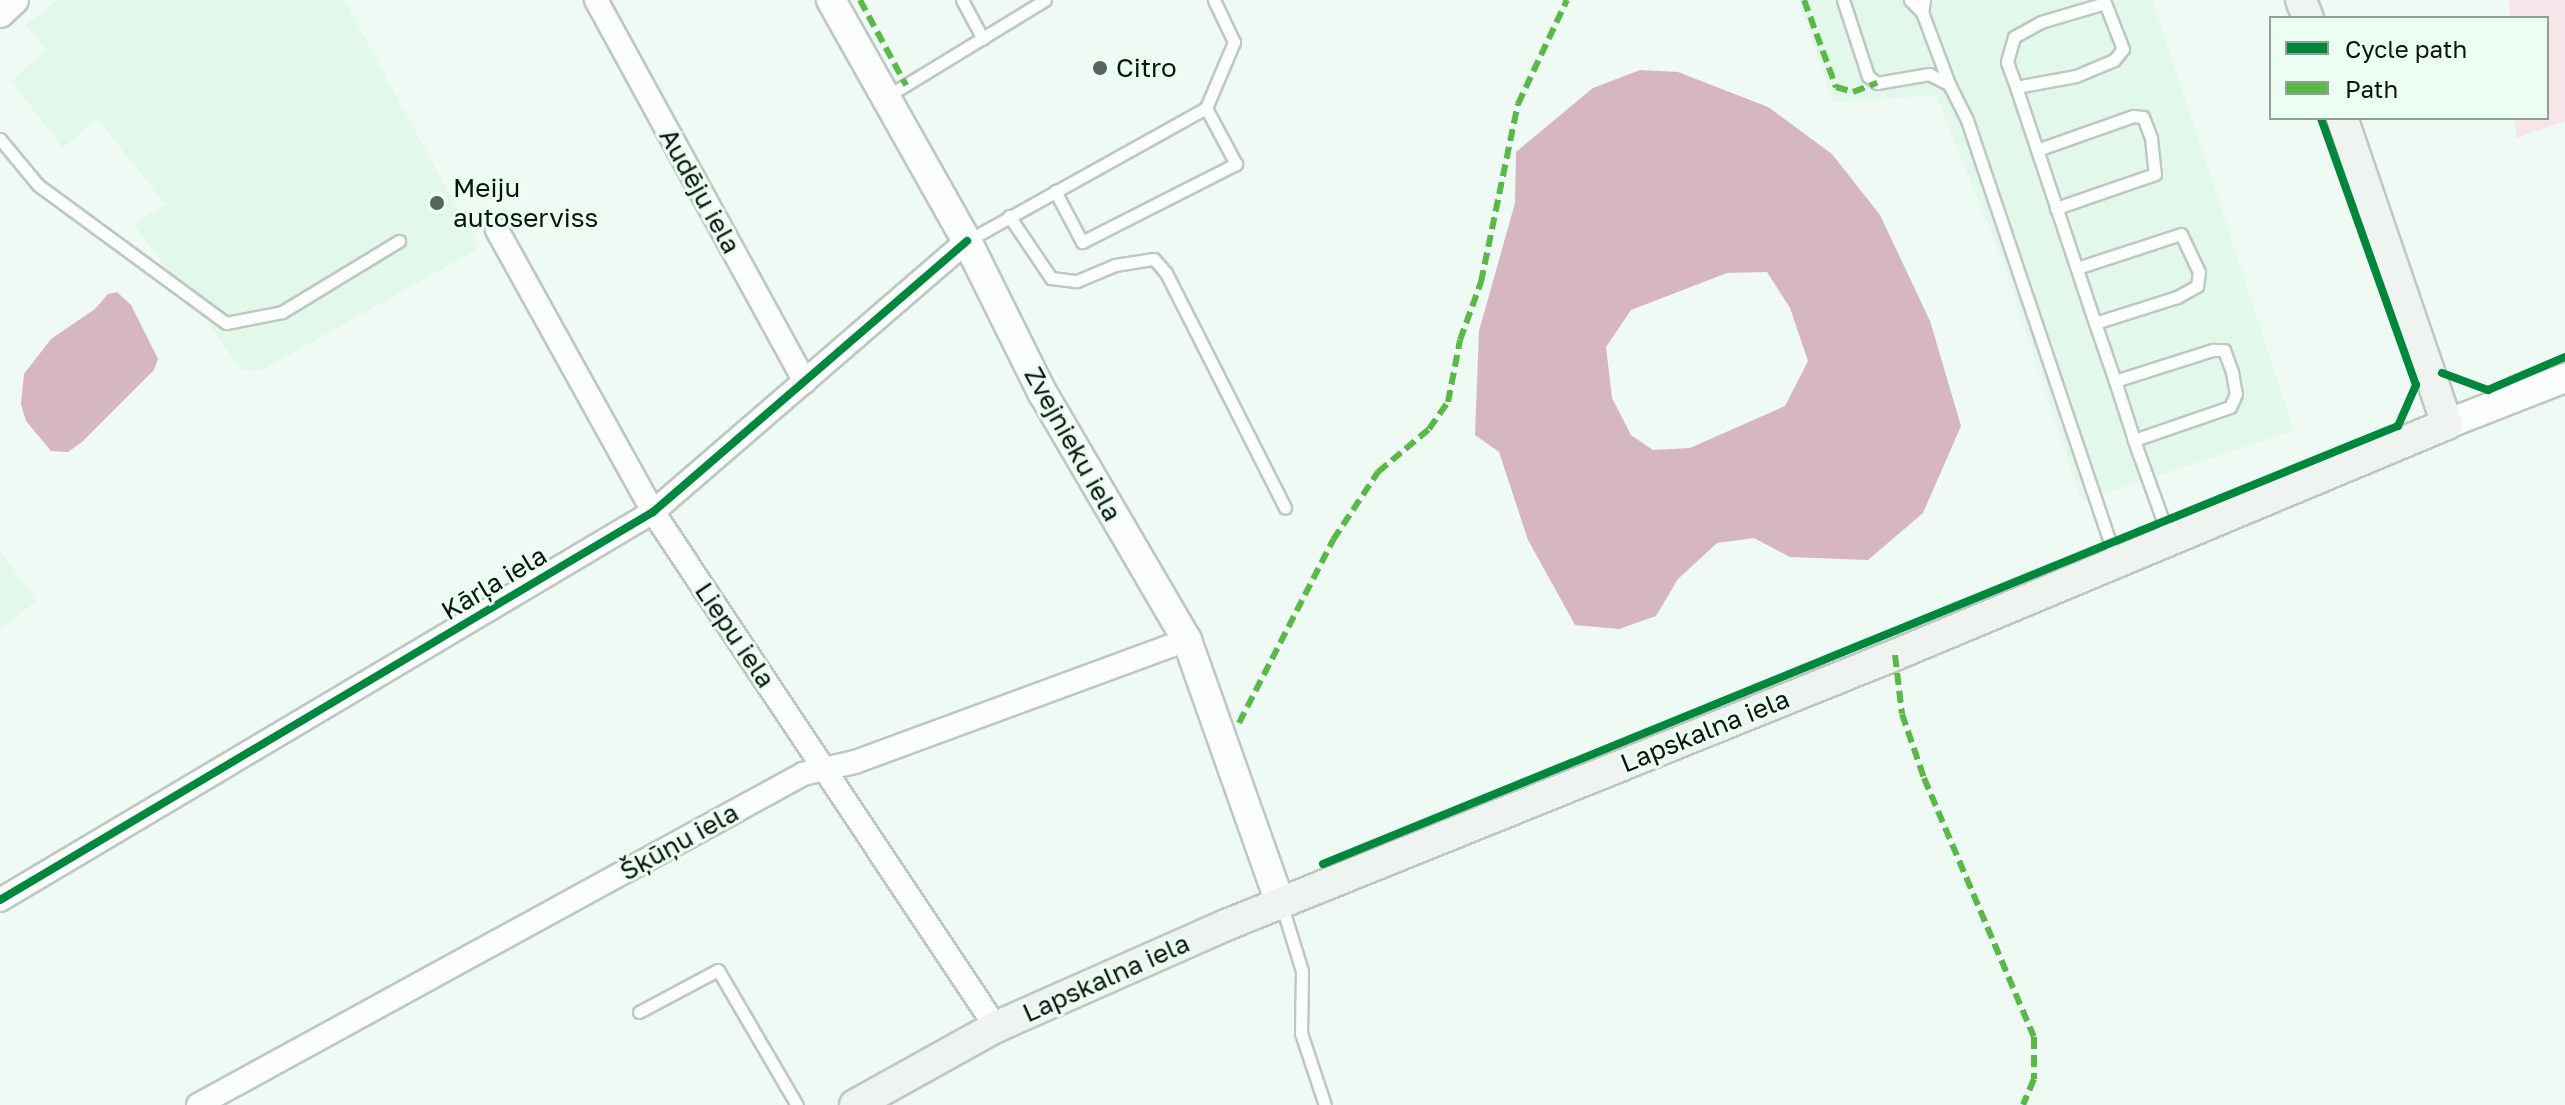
<!DOCTYPE html>
<meta charset="utf-8">
<style>
body{margin:0}
#map{position:relative;width:2565px;height:1105px;overflow:hidden;background:#eefaf3;font-family:"Golos Text",sans-serif}
div>[style]{position:absolute}
[style*='--x']{left:calc(var(--x)*1px);top:calc(var(--y)*1px);width:calc(var(--w)*1px);rotate:calc(var(--a)*1deg)}
.built>*{inset:0;background:#e1f8eb}
.green>*{inset:0;background:#f6e6ea}
.water>*{inset:0;background:#d6b6c1}
.roads{filter:drop-shadow(2px 0 #bec8c2) drop-shadow(-2px 0 #bec8c2) drop-shadow(0 2px #bec8c2) drop-shadow(0 -2px #bec8c2)}
.service>*{height:11px;margin:-5.5px;padding:0 5.5px;transform-origin:5.5px;border-radius:5.5px;background:#fcfefd}
.minor>*{height:22px;margin:-11px;padding:0 11px;transform-origin:11px;border-radius:11px;background:#fcfefd}
.tertiary>*{height:28px;margin:-14px;padding:0 14px;transform-origin:14px;border-radius:14px;background:#fcfefd}
.secondary>*{height:30px;margin:-15px;padding:0 15px;transform-origin:15px;border-radius:15px;background:#eff4f1}
.quiet>*{height:6px;margin-top:-3px;transform-origin:0;background:repeating-linear-gradient(90deg,#58b947 0 12px,transparent 0 18px)}
.cycleway>*{height:8px;margin:-4px;padding:0 4px;transform-origin:4px;border-radius:4px;background:#00873e}
.dots>*{width:22px;height:22px;translate:-50% -50%;box-sizing:border-box;border:4px solid #eafef2;border-radius:50%}
span{translate:-50% -50%;white-space:nowrap;text-align:center;line-height:1.15;-webkit-text-stroke:6px #eafef2;paint-order:stroke}
.poi-label{font-size:26px;color:#0b130e}
.left{translate:0 -50%;text-align:left}
.street-label{font-size:26px;color:#0b130e}
.legend{position:absolute;left:2269px;top:16px;width:280px;height:104px;box-sizing:border-box;background:#eafef2;border:2px solid #91a097;margin:0;padding:10px 14px;list-style:none;font-size:24px;color:#0b130e}
.legend li{display:flex;align-items:center;gap:16px;height:40px}
.legend b{width:40px;border:2px solid #91a097}
</style>
<div id="map">
<div class="built">
<i style="clip-path:polygon(57px 0,344px 0,479px 248px,262px 370px,242px 370px,133px 223px,166px 205px,97px 118px,63px 148px,11px 81px,46px 50px,26px 25px)"></i>
<i style="clip-path:polygon(1799px 0,2152px 0,2294px 430px,2082px 501px,2001px 256px,1936px 95px,1833px 102px)"></i>
<i style="clip-path:polygon(0 550px,36px 601px,0 630px)"></i>
</div>
<div class="green">
<i style="clip-path:polygon(2509px 0,2565px 0,2565px 121px,2516px 138px,2515px 118px,2547px 118px,2547px 18px,2510px 18px)"></i>
</div>
<div class="water">
<i style="clip-path:polygon(evenodd,1640px 70px,1678px 72px,1768px 107px,1832px 154px,1880px 215px,1930px 321px,1961px 426px,1923px 513px,1868px 560px,1790px 557px,1754px 538px,1717px 543px,1678px 579px,1656px 616px,1619px 629px,1575px 625px,1528px 540px,1499px 452px,1475px 435px,1479px 331px,1515px 203px,1516px 152px,1593px 88px,1640px 70px,1767px 272px,1790px 308px,1808px 361px,1785px 406px,1690px 448px,1653px 450px,1631px 435px,1612px 398px,1606px 347px,1631px 310px,1727px 273px,1767px 272px)"></i>
<i style="clip-path:polygon(117px 292px,131px 305px,158px 359px,154px 370px,82px 442px,68px 452px,51px 451px,26px 421px,21px 404px,24px 374px,51px 339px,95px 309px,108px 294px)"></i>
</div>
<div class="roads">
<div class="service">
<i style="--x:962;--y:0;--w:44;--a:61.7"></i>
<i style="--x:1843;--y:0;--w:80;--a:71.8"></i>
<i style="--x:1868;--y:76;--w:11;--a:38"></i>
<i style="--x:1877;--y:83;--w:53;--a:-9.8"></i>
<i style="--x:1929;--y:74;--w:22;--a:27"></i>
<i style="--x:1949;--y:84;--w:40;--a:63.4"></i>
<i style="--x:1967;--y:120;--w:464;--a:71.3"></i>
<i style="--x:1910;--y:0;--w:17;--a:45"></i>
<i style="--x:1924;--y:0;--w:12;--a:99"></i>
<i style="--x:1922;--y:12;--w:77;--a:69.4"></i>
<i style="--x:2016;--y:87;--w:61;--a:-10.4"></i>
<i style="--x:2076;--y:76;--w:41;--a:-22.8"></i>
<i style="--x:2114;--y:60;--w:14;--a:-51"></i>
<i style="--x:2123;--y:49;--w:49;--a:-111.4"></i>
<i style="--x:2105;--y:3;--w:67;--a:163.5"></i>
<i style="--x:2041;--y:22;--w:31;--a:151"></i>
<i style="--x:2014;--y:37;--w:26;--a:106"></i>
<i style="--x:2007;--y:62;--w:27;--a:70"></i>
<i style="--x:2016;--y:87;--w:249;--a:71.5"></i>
<i style="--x:2095;--y:323;--w:61;--a:71"></i>
<i style="--x:2115;--y:381;--w:71;--a:72.1"></i>
<i style="--x:2137;--y:449;--w:97;--a:70.1"></i>
<i style="--x:886;--y:97;--w:186;--a:-31.4"></i>
<i style="--x:0;--y:139;--w:60;--a:50.4"></i>
<i style="--x:38;--y:185;--w:233;--a:36.3"></i>
<i style="--x:226;--y:323;--w:57;--a:-11.1"></i>
<i style="--x:282;--y:312;--w:137;--a:-31.3"></i>
<i style="--x:2037;--y:150;--w:102;--a:-19.5"></i>
<i style="--x:2133;--y:116;--w:10;--a:6"></i>
<i style="--x:2143;--y:117;--w:22;--a:69"></i>
<i style="--x:2151;--y:138;--w:36;--a:84"></i>
<i style="--x:2155;--y:174;--w:105;--a:161"></i>
<i style="--x:1055;--y:191;--w:58;--a:62.1"></i>
<i style="--x:1082;--y:242;--w:173;--a:-26.9"></i>
<i style="--x:1236;--y:164;--w:64;--a:-118.2"></i>
<i style="--x:1009;--y:216;--w:75;--a:55.9"></i>
<i style="--x:1051;--y:278;--w:26;--a:7"></i>
<i style="--x:1077;--y:281;--w:41;--a:-22.8"></i>
<i style="--x:1115;--y:265;--w:39;--a:-9"></i>
<i style="--x:1154;--y:259;--w:18;--a:49"></i>
<i style="--x:1166;--y:273;--w:263;--a:63.1"></i>
<i style="--x:967;--y:241;--w:274;--a:-29.1"></i>
<i style="--x:1206;--y:108;--w:72;--a:-67"></i>
<i style="--x:1234;--y:42;--w:47;--a:-115.5"></i>
<i style="--x:2077;--y:268;--w:109;--a:-18.1"></i>
<i style="--x:2181;--y:234;--w:42;--a:64.7"></i>
<i style="--x:2199;--y:272;--w:14;--a:98"></i>
<i style="--x:2197;--y:286;--w:23;--a:151"></i>
<i style="--x:2177;--y:297;--w:86;--a:162.4"></i>
<i style="--x:2115;--y:381;--w:103;--a:-17.6"></i>
<i style="--x:2213;--y:350;--w:11;--a:0"></i>
<i style="--x:2224;--y:350;--w:23;--a:70"></i>
<i style="--x:2232;--y:372;--w:22;--a:80"></i>
<i style="--x:2236;--y:394;--w:14;--a:115"></i>
<i style="--x:2230;--y:407;--w:102;--a:161"></i>
<i style="--x:1281;--y:903;--w:71;--a:72.8"></i>
<i style="--x:1302;--y:971;--w:62;--a:90.9"></i>
<i style="--x:1301;--y:1033;--w:76;--a:71.6"></i>
<i style="--x:639;--y:1012;--w:89;--a:-28"></i>
<i style="--x:718;--y:970;--w:156;--a:59.7"></i>
</div>
<div class="minor">
<i style="--x:596;--y:0;--w:435;--a:61.3"></i>
<i style="--x:497;--y:230;--w:322;--a:61"></i>
<i style="--x:653;--y:512;--w:619;--a:56.34"></i>
<i style="--x:0;--y:900;--w:760;--a:-30.72"></i>
<i style="--x:653;--y:512;--w:415;--a:-40.8"></i>
<i style="--x:198;--y:1105;--w:690;--a:-28.68"></i>
<i style="--x:803;--y:774;--w:53;--a:-13"></i>
<i style="--x:855;--y:762;--w:354;--a:-20.2"></i>
</div>
<div class="tertiary">
<i style="--x:831;--y:0;--w:277;--a:60.6"></i>
<i style="--x:967;--y:241;--w:169;--a:63.6"></i>
<i style="--x:1042;--y:392;--w:287;--a:59.7"></i>
<i style="--x:1187;--y:640;--w:278;--a:70.5"></i>
<i style="--x:0;--y:13;--w:19;--a:-43"></i>
<i style="--x:2447;--y:424;--w:127;--a:-21.3"></i>
</div>
<div class="secondary">
<i style="--x:2301;--y:0;--w:19;--a:69"></i>
<i style="--x:855;--y:1105;--w:161;--a:-29"></i>
<i style="--x:996;--y:1027;--w:252;--a:-23.9"></i>
<i style="--x:1226;--y:925;--w:721;--a:-21.98"></i>
<i style="--x:1895;--y:655;--w:598;--a:-22.71"></i>
<i style="--x:2447;--y:424;--w:324;--a:-108.9"></i>
</div>
</div>
<div class="quiet">
<i style="--x:860;--y:0;--w:97;--a:61.6"></i>
<i style="--x:1804;--y:0;--w:93;--a:69.8"></i>
<i style="--x:1836;--y:87;--w:18;--a:16"></i>
<i style="--x:1853;--y:92;--w:26;--a:-21"></i>
<i style="--x:1895;--y:655;--w:59;--a:83.2"></i>
<i style="--x:1902;--y:714;--w:68;--a:71"></i>
<i style="--x:1924;--y:778;--w:281;--a:67"></i>
<i style="--x:2034;--y:1037;--w:42;--a:90"></i>
<i style="--x:2034;--y:1079;--w:28;--a:113"></i>
<i style="--x:1239;--y:723;--w:206;--a:-62.8"></i>
<i style="--x:1333;--y:540;--w:82;--a:-56.5"></i>
<i style="--x:1378;--y:472;--w:67;--a:-40.1"></i>
<i style="--x:1429;--y:429;--w:33;--a:-55"></i>
<i style="--x:1448;--y:402;--w:63;--a:-79"></i>
<i style="--x:1460;--y:340;--w:62;--a:-70.1"></i>
<i style="--x:1481;--y:282;--w:182;--a:-78.3"></i>
<i style="--x:1518;--y:104;--w:115;--a:-64.8"></i>
</div>
<div class="cycleway">
<i style="--x:2442;--y:373;--w:49;--a:20.3"></i>
<i style="--x:2488;--y:390;--w:84;--a:-23.2"></i>
<i style="--x:1323;--y:864;--w:1161;--a:-22.17"></i>
<i style="--x:2398;--y:426;--w:45;--a:-66.3"></i>
<i style="--x:2416;--y:385;--w:283;--a:-109.6"></i>
<i style="--x:0;--y:900;--w:760;--a:-30.72"></i>
<i style="--x:653;--y:512;--w:415;--a:-40.8"></i>
</div>
<div class="dots">
<i style="left:1100px;top:68px;background:#5a645e"></i>
<i style="left:437px;top:203px;background:#5a645e"></i>
</div>
<div class="poi-label">
<span class="left" style="left:1116px;top:68px">Citro</span>
<span class="left" style="left:453px;top:203px">Meiju<br>autoserviss</span>
</div>
<div class="street-label">
<span style="left:700px;top:191px;rotate:61deg">Audēju iela</span>
<span style="left:1073px;top:444px;rotate:61deg">Zvejnieku iela</span>
<span style="left:494px;top:583px;rotate:-31deg">Kārļa iela</span>
<span style="left:735px;top:635px;rotate:56deg">Liepu iela</span>
<span style="left:1705px;top:731px;rotate:-22deg">Lapskalna iela</span>
<span style="left:679px;top:842px;rotate:-29deg">Šķūņu iela</span>
<span style="left:1106px;top:978px;rotate:-24deg">Lapskalna iela</span>
</div>
<ul class="legend">
<li><b style="height:10px;background:#00873e"></b>Cycle path</li>
<li><b style="height:10px;background:#58b947"></b>Path</li>
</ul>
</div>
